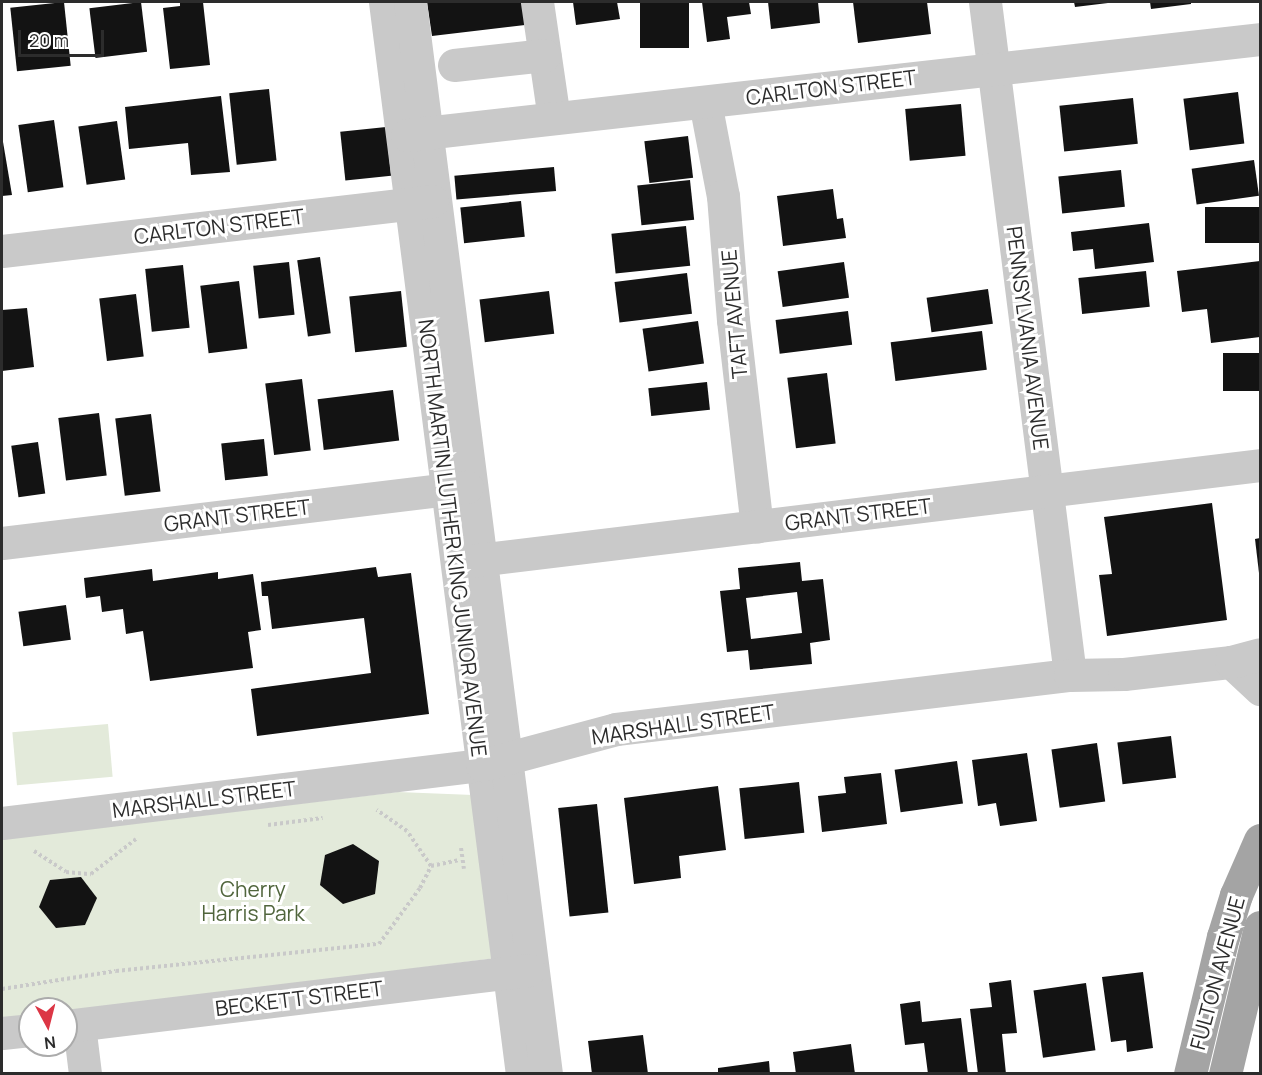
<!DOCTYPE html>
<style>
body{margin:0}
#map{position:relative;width:1262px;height:1075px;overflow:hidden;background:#fff;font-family:Manrope,sans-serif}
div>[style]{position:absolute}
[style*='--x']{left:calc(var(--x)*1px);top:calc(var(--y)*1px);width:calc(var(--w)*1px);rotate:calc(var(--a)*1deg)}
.green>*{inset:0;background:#e3eada;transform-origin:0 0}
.building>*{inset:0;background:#131313;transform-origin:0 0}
.path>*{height:4px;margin-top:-2px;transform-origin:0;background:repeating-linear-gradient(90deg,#c9c9c9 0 3px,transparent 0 6px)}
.minor>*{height:33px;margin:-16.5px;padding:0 16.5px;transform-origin:16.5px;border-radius:16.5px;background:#c9c9c9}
.major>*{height:33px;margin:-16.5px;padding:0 16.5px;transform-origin:16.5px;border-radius:16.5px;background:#a4a4a4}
span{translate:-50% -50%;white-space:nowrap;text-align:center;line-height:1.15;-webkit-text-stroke:6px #fff;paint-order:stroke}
.street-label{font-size:21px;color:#2c2c2c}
.park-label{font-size:21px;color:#50653c}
.frame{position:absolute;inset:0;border:3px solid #2c2c2c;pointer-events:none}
.north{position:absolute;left:18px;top:997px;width:60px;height:60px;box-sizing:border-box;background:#fff;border:2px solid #ababab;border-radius:50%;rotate:173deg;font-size:16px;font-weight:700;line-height:24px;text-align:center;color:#2c2c2c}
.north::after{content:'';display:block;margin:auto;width:21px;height:27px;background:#dc3645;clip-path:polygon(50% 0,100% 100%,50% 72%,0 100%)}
.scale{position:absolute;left:18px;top:30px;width:86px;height:27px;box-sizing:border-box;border:3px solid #2c2c2c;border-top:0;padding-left:8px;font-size:18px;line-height:21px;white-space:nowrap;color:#2c2c2c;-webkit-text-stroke:4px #fff;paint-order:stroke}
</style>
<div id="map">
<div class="green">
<i style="left:108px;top:724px;width:53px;height:96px;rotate:85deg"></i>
<i style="clip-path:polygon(398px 792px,473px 795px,496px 958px,66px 1013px,66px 1009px,30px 1009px,30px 1017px,2px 1020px,2px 839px)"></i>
</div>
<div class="building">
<i style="left:64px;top:2px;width:64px;height:54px;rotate:84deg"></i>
<i style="left:141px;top:2px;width:50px;height:52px;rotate:83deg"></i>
<i style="clip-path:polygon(180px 2px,203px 2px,210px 65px,170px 69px,163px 8px,180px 6px)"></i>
<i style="clip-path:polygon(427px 2px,523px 2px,525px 25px,432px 36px)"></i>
<i style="clip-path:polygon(573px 2px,617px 2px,620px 19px,576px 25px)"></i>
<i style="left:640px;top:2px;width:49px;height:46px"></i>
<i style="clip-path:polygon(702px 2px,749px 2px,751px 14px,727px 17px,730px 39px,707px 42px)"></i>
<i style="clip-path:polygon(768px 2px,818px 2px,820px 23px,771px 29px)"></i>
<i style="clip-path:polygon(853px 2px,927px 2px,931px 34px,858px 43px)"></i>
<i style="clip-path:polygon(1074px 2px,1108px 2px,1108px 3px,1075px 7px)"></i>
<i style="clip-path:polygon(1150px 2px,1191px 2px,1191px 4px,1151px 9px)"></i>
<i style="left:269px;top:89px;width:72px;height:40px;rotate:84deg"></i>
<i style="left:1238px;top:92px;width:52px;height:55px;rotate:83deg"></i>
<i style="clip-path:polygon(221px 96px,230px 172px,191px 175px,188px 143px,129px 149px,125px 107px)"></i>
<i style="left:1133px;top:98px;width:46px;height:74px;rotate:84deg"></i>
<i style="left:961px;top:104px;width:52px;height:56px;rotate:85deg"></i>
<i style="left:54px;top:120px;width:68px;height:36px;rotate:82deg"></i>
<i style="left:117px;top:121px;width:59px;height:39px;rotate:82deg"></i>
<i style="left:386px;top:127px;width:49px;height:46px;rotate:84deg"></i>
<i style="clip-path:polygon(2px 136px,12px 195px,2px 196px)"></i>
<i style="left:688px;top:136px;width:42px;height:44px;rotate:83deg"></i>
<i style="left:1254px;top:160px;width:36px;height:63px;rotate:82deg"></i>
<i style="left:554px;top:167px;width:24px;height:100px;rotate:85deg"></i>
<i style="left:1121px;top:170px;width:37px;height:63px;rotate:84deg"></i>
<i style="left:690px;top:180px;width:40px;height:53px;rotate:84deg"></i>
<i style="clip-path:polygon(833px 189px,837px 219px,843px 218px,846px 238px,783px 246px,777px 196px)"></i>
<i style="left:521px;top:201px;width:36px;height:61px;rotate:84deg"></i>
<i style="left:1260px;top:207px;width:36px;height:55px;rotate:90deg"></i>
<i style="clip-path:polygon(1149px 223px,1154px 262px,1095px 269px,1093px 249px,1073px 251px,1071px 232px)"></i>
<i style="left:686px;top:226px;width:40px;height:75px;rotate:84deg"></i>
<i style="left:320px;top:257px;width:77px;height:23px;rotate:82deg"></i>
<i style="clip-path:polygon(1260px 261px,1260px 337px,1211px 343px,1207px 309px,1182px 312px,1177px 271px)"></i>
<i style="left:289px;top:262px;width:53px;height:36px;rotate:84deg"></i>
<i style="left:844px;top:262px;width:36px;height:67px;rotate:82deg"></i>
<i style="left:183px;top:265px;width:63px;height:38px;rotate:84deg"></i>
<i style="left:1146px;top:271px;width:36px;height:68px;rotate:84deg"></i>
<i style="left:687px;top:273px;width:41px;height:73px;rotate:83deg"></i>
<i style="left:239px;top:281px;width:68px;height:39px;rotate:83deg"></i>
<i style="left:988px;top:289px;width:35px;height:62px;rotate:82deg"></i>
<i style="left:401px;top:291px;width:56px;height:52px;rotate:84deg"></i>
<i style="left:549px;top:291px;width:43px;height:70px;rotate:83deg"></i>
<i style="left:136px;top:294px;width:63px;height:37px;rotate:83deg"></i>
<i style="clip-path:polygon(27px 308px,34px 367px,2px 371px,2px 310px)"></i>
<i style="left:848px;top:311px;width:34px;height:73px;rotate:83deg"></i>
<i style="left:698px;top:321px;width:43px;height:56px;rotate:82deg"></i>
<i style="left:982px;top:331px;width:39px;height:92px;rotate:83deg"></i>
<i style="left:1260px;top:353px;width:38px;height:37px;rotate:90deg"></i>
<i style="left:827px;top:373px;width:71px;height:40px;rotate:83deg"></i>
<i style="left:302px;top:379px;width:72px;height:37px;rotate:83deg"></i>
<i style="left:707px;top:382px;width:28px;height:59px;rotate:84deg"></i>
<i style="left:393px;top:390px;width:51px;height:76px;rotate:83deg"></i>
<i style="left:99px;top:413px;width:63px;height:41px;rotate:83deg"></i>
<i style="left:151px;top:414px;width:78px;height:36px;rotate:83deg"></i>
<i style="left:264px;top:439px;width:37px;height:43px;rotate:84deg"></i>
<i style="left:38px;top:442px;width:52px;height:27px;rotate:82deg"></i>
<i style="clip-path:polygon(1212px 503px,1227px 620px,1107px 636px,1099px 575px,1112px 574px,1104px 517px)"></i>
<i style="clip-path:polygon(1260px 538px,1260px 573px,1259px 573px,1255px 539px)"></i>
<i style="clip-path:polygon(evenodd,800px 562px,802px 581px,823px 579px,830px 640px,810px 643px,812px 664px,750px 670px,748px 650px,727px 652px,720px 591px,740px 589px,738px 568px,800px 562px,797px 592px,802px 633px,751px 639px,746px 598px,797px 592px)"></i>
<i style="clip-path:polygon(376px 567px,378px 577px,411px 573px,429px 714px,257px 736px,251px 689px,371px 673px,364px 618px,272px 629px,268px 596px,262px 596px,261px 582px)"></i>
<i style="clip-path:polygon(152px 569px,153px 581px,218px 572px,218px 579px,253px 574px,261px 630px,248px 632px,253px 668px,150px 681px,143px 631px,126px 634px,123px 609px,102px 612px,100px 596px,86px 598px,84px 578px)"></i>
<i style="left:66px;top:605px;width:35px;height:48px;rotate:82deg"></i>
<i style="left:1171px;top:736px;width:42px;height:54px;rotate:83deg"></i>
<i style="left:1097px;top:743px;width:59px;height:46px;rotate:82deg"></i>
<i style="clip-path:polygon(1027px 753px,1037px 821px,1000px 826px,996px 803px,978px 806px,972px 760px)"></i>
<i style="left:957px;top:761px;width:43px;height:63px;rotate:82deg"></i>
<i style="clip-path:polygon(881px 773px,887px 824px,822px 832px,818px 796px,846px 793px,844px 777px)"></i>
<i style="left:799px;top:782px;width:51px;height:60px;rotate:84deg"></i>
<i style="clip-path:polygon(718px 786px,726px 850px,679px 856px,681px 878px,634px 884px,624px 798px)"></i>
<i style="left:597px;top:804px;width:109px;height:39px;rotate:84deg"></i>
<i style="clip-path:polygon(353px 844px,379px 861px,375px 894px,343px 904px,320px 885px,325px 855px)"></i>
<i style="clip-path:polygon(81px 877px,97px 898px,85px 925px,56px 928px,39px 907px,50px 880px)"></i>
<i style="clip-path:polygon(1143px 972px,1153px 1048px,1127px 1052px,1126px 1040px,1111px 1042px,1102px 977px)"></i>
<i style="clip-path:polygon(1011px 980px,1017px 1033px,1002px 1034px,1006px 1074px,978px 1074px,970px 1009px,992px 1007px,989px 983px)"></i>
<i style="left:1086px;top:983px;width:68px;height:53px;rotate:82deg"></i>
<i style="clip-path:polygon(920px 1001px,922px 1022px,961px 1018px,968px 1074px,928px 1074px,924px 1043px,905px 1045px,900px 1004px)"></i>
<i style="clip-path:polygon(643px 1035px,648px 1074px,592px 1074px,588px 1041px)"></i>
<i style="clip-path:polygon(851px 1044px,855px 1074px,796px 1074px,793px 1052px)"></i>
<i style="clip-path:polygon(769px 1061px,770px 1074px,718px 1074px,718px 1068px)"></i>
</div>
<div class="path">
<i style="--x:268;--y:825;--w:55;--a:-7.3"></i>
<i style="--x:461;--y:848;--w:21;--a:82"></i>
<i style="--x:34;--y:851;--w:38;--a:33"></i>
<i style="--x:66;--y:872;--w:25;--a:5"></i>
<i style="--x:91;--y:874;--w:57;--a:-37.9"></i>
<i style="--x:431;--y:866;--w:29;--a:-12"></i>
<i style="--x:2;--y:989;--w:115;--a:-9"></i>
<i style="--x:116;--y:971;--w:264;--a:-5.9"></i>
<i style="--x:379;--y:944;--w:69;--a:-53.8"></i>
<i style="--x:420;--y:888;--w:25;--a:-63"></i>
<i style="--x:431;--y:866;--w:42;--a:-124.4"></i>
<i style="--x:407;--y:831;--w:37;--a:-145"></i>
</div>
<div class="minor">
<i style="--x:385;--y:2;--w:1081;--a:82.72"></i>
<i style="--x:410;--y:2;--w:1081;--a:82.77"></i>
<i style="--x:537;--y:2;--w:117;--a:81.7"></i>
<i style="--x:985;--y:2;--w:678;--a:82.8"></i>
<i style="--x:454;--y:65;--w:91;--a:-6.3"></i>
<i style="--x:705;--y:102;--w:96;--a:79.2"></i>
<i style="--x:723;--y:196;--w:124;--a:85.4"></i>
<i style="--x:733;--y:320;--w:208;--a:83.4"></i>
<i style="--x:407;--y:135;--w:858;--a:-6.42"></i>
<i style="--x:2;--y:251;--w:433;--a:-6.6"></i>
<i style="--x:2;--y:543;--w:468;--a:-6.9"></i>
<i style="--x:461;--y:562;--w:805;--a:-6.92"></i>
<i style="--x:1231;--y:662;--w:40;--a:43"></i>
<i style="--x:2;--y:823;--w:483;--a:-6.9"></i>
<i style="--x:482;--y:765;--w:139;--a:-15"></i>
<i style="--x:616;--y:729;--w:457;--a:-6.8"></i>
<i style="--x:1070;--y:675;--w:54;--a:-1.1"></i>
<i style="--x:1124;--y:674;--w:108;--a:-6.4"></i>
<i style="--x:1231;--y:662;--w:30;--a:-15"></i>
<i style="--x:79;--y:1025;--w:49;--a:83"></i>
<i style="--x:66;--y:1026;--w:466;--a:-6.9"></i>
<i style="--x:2;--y:1033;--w:28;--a:-6"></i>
</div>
<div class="major">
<i style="--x:1190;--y:1074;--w:141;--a:-76.5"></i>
<i style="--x:1223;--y:937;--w:44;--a:-72.8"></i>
<i style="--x:1236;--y:895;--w:60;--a:-66.4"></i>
<i style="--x:1225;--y:1074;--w:151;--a:-76.6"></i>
</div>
<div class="street-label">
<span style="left:831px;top:87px;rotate:-7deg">CARLTON STREET</span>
<span style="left:219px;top:226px;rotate:-7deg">CARLTON STREET</span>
<span style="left:734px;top:314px;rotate:-95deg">TAFT AVENUE</span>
<span style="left:1028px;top:338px;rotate:83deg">PENNSYLVANIA AVENUE</span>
<span style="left:858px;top:514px;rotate:-7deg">GRANT STREET</span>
<span style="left:237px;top:515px;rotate:-7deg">GRANT STREET</span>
<span style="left:453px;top:538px;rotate:83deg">NORTH MARTIN LUTHER KING JUNIOR AVENUE</span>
<span style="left:683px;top:724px;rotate:-8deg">MARSHALL STREET</span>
<span style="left:204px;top:799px;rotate:-7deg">MARSHALL STREET</span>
<span style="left:1217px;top:973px;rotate:-75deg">FULTON AVENUE</span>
<span style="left:299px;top:998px;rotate:-7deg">BECKETT STREET</span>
</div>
<div class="park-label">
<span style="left:253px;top:901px">Cherry<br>Harris Park</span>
</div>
<div class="frame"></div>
<div class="north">N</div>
<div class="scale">20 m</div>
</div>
